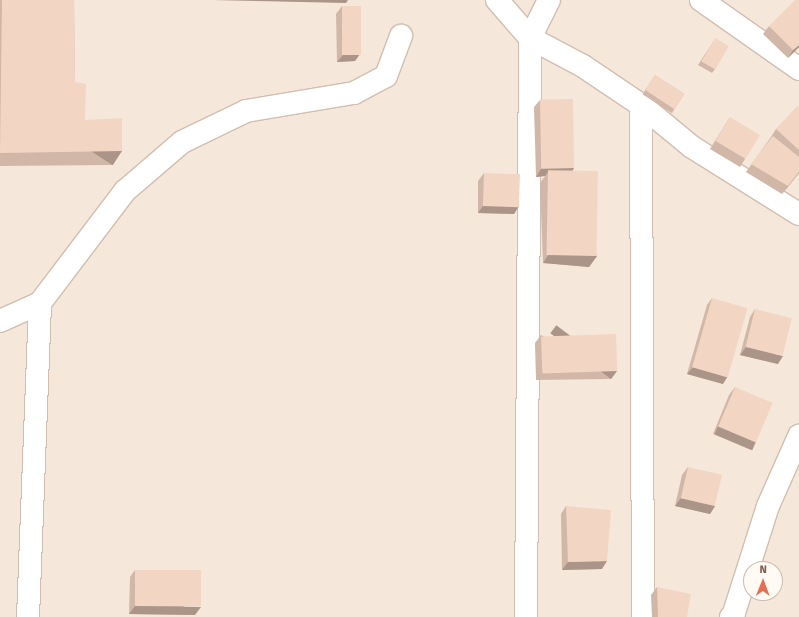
<!DOCTYPE html>
<style>
body{margin:0}
#map{position:relative;width:799px;height:617px;overflow:hidden;background:#fdf6ec;font-family:"Fira Sans",sans-serif}
div>[style]{position:absolute}
[style*='--x']{left:calc(var(--x)*1px);top:calc(var(--y)*1px);width:calc(var(--w)*1px);rotate:calc(var(--a)*1deg)}
.residential>*{inset:0;background:#f5e8da}
.roads{filter:drop-shadow(1px 0 #d1beb0) drop-shadow(-1px 0 #d1beb0) drop-shadow(0 1px #d1beb0) drop-shadow(0 -1px #d1beb0)}
.minor>*{height:22px;margin:-11px;padding:0 11px;transform-origin:11px;border-radius:11px;background:#fff}
.wall>*{inset:0;background:#d1b7a8;transform-origin:0 0}
.shaded-wall>*{inset:0;background:#aa9588;transform-origin:0 0}
.building>*{inset:0;background:#f3d5c3;transform-origin:0 0}
span{translate:-50% -50%;white-space:nowrap;text-align:center;line-height:1.15;-webkit-text-stroke:3.5px #fffaf3;paint-order:stroke}
.north{position:absolute;left:743px;top:561px;width:40px;height:40px;box-sizing:border-box;background:#fffaf3;border:1px solid #cabbb1;border-radius:50%;rotate:1deg;font-size:11px;font-weight:700;line-height:16px;text-align:center;color:#7a5c4d}
.north::after{content:'';display:block;margin:auto;width:14px;height:18px;background:#e76f51;clip-path:polygon(50% 0,100% 100%,50% 72%,0 100%)}
</style>
<div id="map">
<div class="residential">
<i style="clip-path:polygon(evenodd,0 0,799px 0,799px 617px,0 617px,0 0,751px 569px,775px 569px,775px 593px,751px 593px,751px 569px)"></i>
</div>
<div class="roads">
<div class="minor">
<i style="--x:497;--y:0;--w:50;--a:49"></i>
<i style="--x:530;--y:38;--w:60;--a:27.8"></i>
<i style="--x:583;--y:66;--w:70;--a:33.9"></i>
<i style="--x:641;--y:105;--w:66;--a:39.5"></i>
<i style="--x:692;--y:147;--w:126;--a:32.1"></i>
<i style="--x:701;--y:0;--w:120;--a:35.1"></i>
<i style="--x:641;--y:105;--w:512;--a:89.78"></i>
<i style="--x:0;--y:321;--w:44;--a:-24.2"></i>
<i style="--x:40;--y:303;--w:141;--a:-52.8"></i>
<i style="--x:125;--y:191;--w:75;--a:-40.7"></i>
<i style="--x:182;--y:142;--w:71;--a:-25.8"></i>
<i style="--x:246;--y:111;--w:109;--a:-9.5"></i>
<i style="--x:354;--y:93;--w:36;--a:-28"></i>
<i style="--x:386;--y:76;--w:43;--a:-69.4"></i>
<i style="--x:28;--y:617;--w:314;--a:-87.8"></i>
<i style="--x:526;--y:617;--w:579;--a:-89.6"></i>
<i style="--x:530;--y:38;--w:42;--a:-63.4"></i>
<i style="--x:731;--y:617;--w:5;--a:-53"></i>
<i style="--x:734;--y:613;--w:112;--a:-72.4"></i>
<i style="--x:768;--y:506;--w:77;--a:-66.1"></i>
</div>
</div>
<div class="wall">
<i style="clip-path:polygon(0 0,74px 0,75px 82px,85px 120px,113px 165px,0 166px)"></i>
<i style="clip-path:polygon(342px 6px,360px 54px,355px 61px,337px 62px,336px 14px)"></i>
<i style="clip-path:polygon(769px 26px,799px 47px,788px 58px,763px 34px)"></i>
<i style="clip-path:polygon(713px 42px,715px 69px,712px 73px,698px 65px)"></i>
<i style="left:655px;top:75px;width:35px;height:23px;rotate:33deg"></i>
<i style="clip-path:polygon(540px 100px,574px 168px,572px 172px,597px 256px,589px 267px,543px 263px,540px 183px,545px 176px,536px 177px,534px 107px)"></i>
<i style="clip-path:polygon(799px 108px,799px 173px,782px 194px,746px 172px,771px 137px,776px 129px)"></i>
<i style="clip-path:polygon(730px 117px,745px 159px,740px 167px,710px 149px)"></i>
<i style="clip-path:polygon(484px 173px,519px 206px,514px 214px,478px 213px,478px 181px)"></i>
<i style="clip-path:polygon(712px 298px,723px 384px,687px 374px,707px 305px)"></i>
<i style="clip-path:polygon(755px 309px,778px 364px,740px 355px,750px 317px)"></i>
<i style="clip-path:polygon(541px 335px,617px 371px,611px 379px,536px 380px,535px 343px)"></i>
<i style="clip-path:polygon(735px 387px,756px 442px,751px 450px,713px 434px,729px 395px)"></i>
<i style="clip-path:polygon(688px 467px,715px 506px,710px 514px,675px 506px,682px 475px)"></i>
<i style="clip-path:polygon(566px 506px,602px 569px,562px 570px,561px 514px)"></i>
<i style="clip-path:polygon(135px 570px,195px 615px,129px 614px,130px 577px)"></i>
<i style="clip-path:polygon(657px 587px,687px 617px,652px 617px,651px 595px)"></i>
</div>
<div class="shaded-wall">
<i style="clip-path:polygon(212px 0,348px 0,346px 3px)"></i>
<i style="clip-path:polygon(799px 45px,799px 47px,788px 58px,793px 50px)"></i>
<i style="clip-path:polygon(360px 54px,355px 61px,337px 62px,343px 55px)"></i>
<i style="left:122px;top:151px;width:17px;height:122px;rotate:123deg"></i>
<i style="clip-path:polygon(574px 168px,569px 176px,548px 172px,545px 176px,536px 177px,541px 169px)"></i>
<i style="clip-path:polygon(799px 172px,799px 173px,782px 194px,788px 186px)"></i>
<i style="clip-path:polygon(483px 206px,519px 206px,514px 214px,478px 213px)"></i>
<i style="clip-path:polygon(550px 252px,597px 256px,589px 267px,543px 263px)"></i>
<i style="clip-path:polygon(746px 347px,783px 356px,778px 364px,740px 355px)"></i>
<i style="clip-path:polygon(693px 367px,728px 376px,723px 384px,687px 374px)"></i>
<i style="left:617px;top:371px;width:10px;height:76px;rotate:127deg"></i>
<i style="left:718px;top:426px;width:41px;height:9px;rotate:23deg"></i>
<i style="clip-path:polygon(681px 498px,715px 506px,710px 514px,675px 506px)"></i>
<i style="clip-path:polygon(607px 561px,602px 569px,562px 570px,568px 562px)"></i>
<i style="clip-path:polygon(135px 606px,201px 607px,195px 615px,129px 614px)"></i>
</div>
<div class="building">
<i style="clip-path:polygon(2px 0,74px 0,75px 82px,86px 84px,85px 120px,122px 118px,122px 151px,0 153px)"></i>
<i style="clip-path:polygon(795px 0,799px 0,799px 45px,793px 50px,769px 26px)"></i>
<i style="left:342px;top:6px;width:19px;height:49px"></i>
<i style="left:715px;top:38px;width:16px;height:27px;rotate:30deg"></i>
<i style="left:655px;top:75px;width:35px;height:18px;rotate:33deg"></i>
<i style="left:573px;top:99px;width:69px;height:33px;rotate:89deg"></i>
<i style="clip-path:polygon(797px 106px,799px 108px,799px 150px,776px 129px)"></i>
<i style="left:730px;top:117px;width:35px;height:28px;rotate:31deg"></i>
<i style="clip-path:polygon(773px 136px,799px 157px,799px 172px,788px 186px,751px 164px)"></i>
<i style="left:598px;top:171px;width:85px;height:50px;rotate:91deg"></i>
<i style="left:484px;top:173px;width:36px;height:33px;rotate:2deg"></i>
<i style="left:712px;top:298px;width:37px;height:72px;rotate:16deg"></i>
<i style="left:755px;top:309px;width:38px;height:39px;rotate:14deg"></i>
<i style="left:616px;top:334px;width:37px;height:75px;rotate:88deg"></i>
<i style="left:735px;top:387px;width:41px;height:43px;rotate:23deg"></i>
<i style="left:688px;top:467px;width:35px;height:32px;rotate:13deg"></i>
<i style="clip-path:polygon(566px 506px,611px 510px,607px 561px,568px 562px)"></i>
<i style="left:135px;top:570px;width:66px;height:36px"></i>
<i style="clip-path:polygon(657px 587px,691px 594px,687px 617px,658px 617px)"></i>
</div>
<div class="north">N</div>
</div>
